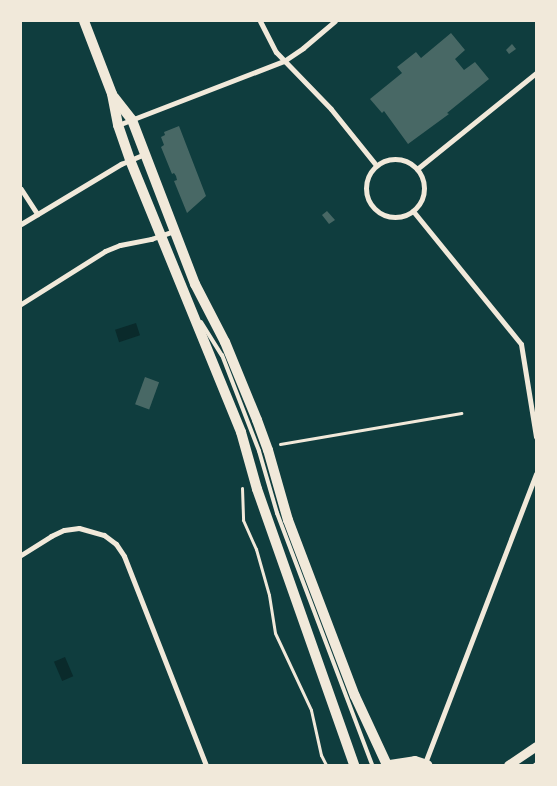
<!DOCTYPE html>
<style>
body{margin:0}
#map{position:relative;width:557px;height:786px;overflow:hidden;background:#0f3d3e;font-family:"Source Sans 3",sans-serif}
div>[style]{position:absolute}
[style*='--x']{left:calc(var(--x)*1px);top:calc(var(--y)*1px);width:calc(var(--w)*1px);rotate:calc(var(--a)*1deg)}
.water>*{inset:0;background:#0a2a2b;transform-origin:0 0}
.building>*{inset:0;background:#486865;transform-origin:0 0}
.path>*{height:3px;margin:-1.5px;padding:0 1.5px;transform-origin:1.5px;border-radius:1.5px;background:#f1e9da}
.service>*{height:4px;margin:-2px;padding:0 2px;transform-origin:2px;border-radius:2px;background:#f1e9da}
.minor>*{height:5px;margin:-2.5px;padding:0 2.5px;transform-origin:2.5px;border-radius:2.5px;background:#f1e9da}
.minor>.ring{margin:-2.5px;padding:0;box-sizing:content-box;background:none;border:5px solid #f1e9da;border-radius:50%}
.tertiary>*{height:9px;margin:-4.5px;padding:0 4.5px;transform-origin:4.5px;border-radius:4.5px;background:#f1e9da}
.secondary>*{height:10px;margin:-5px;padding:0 5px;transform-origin:5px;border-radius:5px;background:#f1e9da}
span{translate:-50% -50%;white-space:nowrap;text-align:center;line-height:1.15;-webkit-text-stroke:4px #f1e9da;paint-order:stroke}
.frame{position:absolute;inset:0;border:22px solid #f1e9da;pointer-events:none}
</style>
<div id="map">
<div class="water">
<i style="left:136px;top:323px;width:13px;height:22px;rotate:72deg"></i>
<i style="left:65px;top:657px;width:21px;height:12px;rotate:67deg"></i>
</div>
<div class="building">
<i style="clip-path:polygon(451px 33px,465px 50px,455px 59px,464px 70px,475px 62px,489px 79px,447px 113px,449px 114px,408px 144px,384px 111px,382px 113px,370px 99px,402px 73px,397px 67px,416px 52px,421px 58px)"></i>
<i style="clip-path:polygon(512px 44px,516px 49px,509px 54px,506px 50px)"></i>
<i style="clip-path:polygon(179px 126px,206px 196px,187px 213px,174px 181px,177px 180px,176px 176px,174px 173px,172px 174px,161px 147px,164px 145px,161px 137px,165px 135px,164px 132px)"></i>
<i style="clip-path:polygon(327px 211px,335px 220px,329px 224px,322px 215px)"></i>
<i style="left:145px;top:377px;width:15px;height:29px;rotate:20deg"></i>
</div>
<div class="path">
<i style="--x:280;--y:444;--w:184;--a:-9.7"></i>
<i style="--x:242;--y:488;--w:32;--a:88"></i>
<i style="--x:243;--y:520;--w:32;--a:66"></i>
<i style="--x:256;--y:549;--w:48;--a:74.2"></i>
<i style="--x:269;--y:595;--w:38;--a:81"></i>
<i style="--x:275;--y:633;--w:85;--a:64.9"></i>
<i style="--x:311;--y:710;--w:46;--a:77.5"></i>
<i style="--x:321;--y:755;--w:11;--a:63"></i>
</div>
<div class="service">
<i style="--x:201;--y:322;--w:39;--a:58"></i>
<i style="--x:222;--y:355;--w:103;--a:68.9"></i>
<i style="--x:259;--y:451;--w:65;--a:73.8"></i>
<i style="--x:277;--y:513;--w:269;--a:69.3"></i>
<i style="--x:535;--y:765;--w:1;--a:-45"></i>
</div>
<div class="minor">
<i style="--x:260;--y:21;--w:35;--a:63"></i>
<i style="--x:276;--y:52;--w:79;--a:46"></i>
<i style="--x:331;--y:109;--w:72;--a:51.2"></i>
<i style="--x:118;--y:125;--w:178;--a:-21.1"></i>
<i style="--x:284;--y:61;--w:23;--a:-34"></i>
<i style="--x:303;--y:48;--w:42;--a:-40.2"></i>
<i class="ring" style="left:366px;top:159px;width:53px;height:53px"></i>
<i style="--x:417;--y:169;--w:153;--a:-38.9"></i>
<i style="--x:21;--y:189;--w:30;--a:57"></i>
<i style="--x:413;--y:211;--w:171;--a:50.9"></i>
<i style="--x:521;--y:344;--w:94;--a:80.8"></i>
<i style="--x:21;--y:224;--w:117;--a:-31"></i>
<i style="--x:121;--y:164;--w:25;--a:-23"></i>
<i style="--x:21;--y:304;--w:99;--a:-32.2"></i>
<i style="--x:105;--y:251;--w:16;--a:-22"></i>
<i style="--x:120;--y:245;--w:32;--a:-11"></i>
<i style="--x:151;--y:239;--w:24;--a:-19"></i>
<i style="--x:21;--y:555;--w:36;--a:-32"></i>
<i style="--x:51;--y:536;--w:14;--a:-25"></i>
<i style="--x:64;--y:530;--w:15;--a:-8"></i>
<i style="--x:79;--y:528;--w:26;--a:16"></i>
<i style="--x:104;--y:535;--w:15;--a:37"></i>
<i style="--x:116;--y:544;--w:14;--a:56"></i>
<i style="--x:124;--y:556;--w:225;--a:68.6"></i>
<i style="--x:425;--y:763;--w:310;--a:-69"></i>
</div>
<div class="tertiary">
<i style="--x:508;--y:765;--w:34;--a:-34"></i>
</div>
<div class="secondary">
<i style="--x:84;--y:21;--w:78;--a:69"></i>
<i style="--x:112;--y:94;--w:32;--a:79"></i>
<i style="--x:118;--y:125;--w:37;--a:71"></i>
<i style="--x:130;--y:160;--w:294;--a:67.8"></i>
<i style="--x:241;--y:432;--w:59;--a:74.3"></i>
<i style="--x:257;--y:489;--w:293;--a:70.6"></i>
<i style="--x:114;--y:97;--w:29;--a:52"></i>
<i style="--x:132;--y:120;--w:176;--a:69"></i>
<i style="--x:195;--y:284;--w:65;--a:62.7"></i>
<i style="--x:225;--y:342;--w:84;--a:67.7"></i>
<i style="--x:257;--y:420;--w:32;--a:70"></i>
<i style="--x:268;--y:450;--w:73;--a:74.1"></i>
<i style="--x:288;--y:520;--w:188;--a:69.2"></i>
<i style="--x:355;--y:696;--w:76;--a:65.1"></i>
<i style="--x:390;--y:765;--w:25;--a:-9"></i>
<i style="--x:415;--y:761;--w:13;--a:18"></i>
</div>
<div class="frame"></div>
</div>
